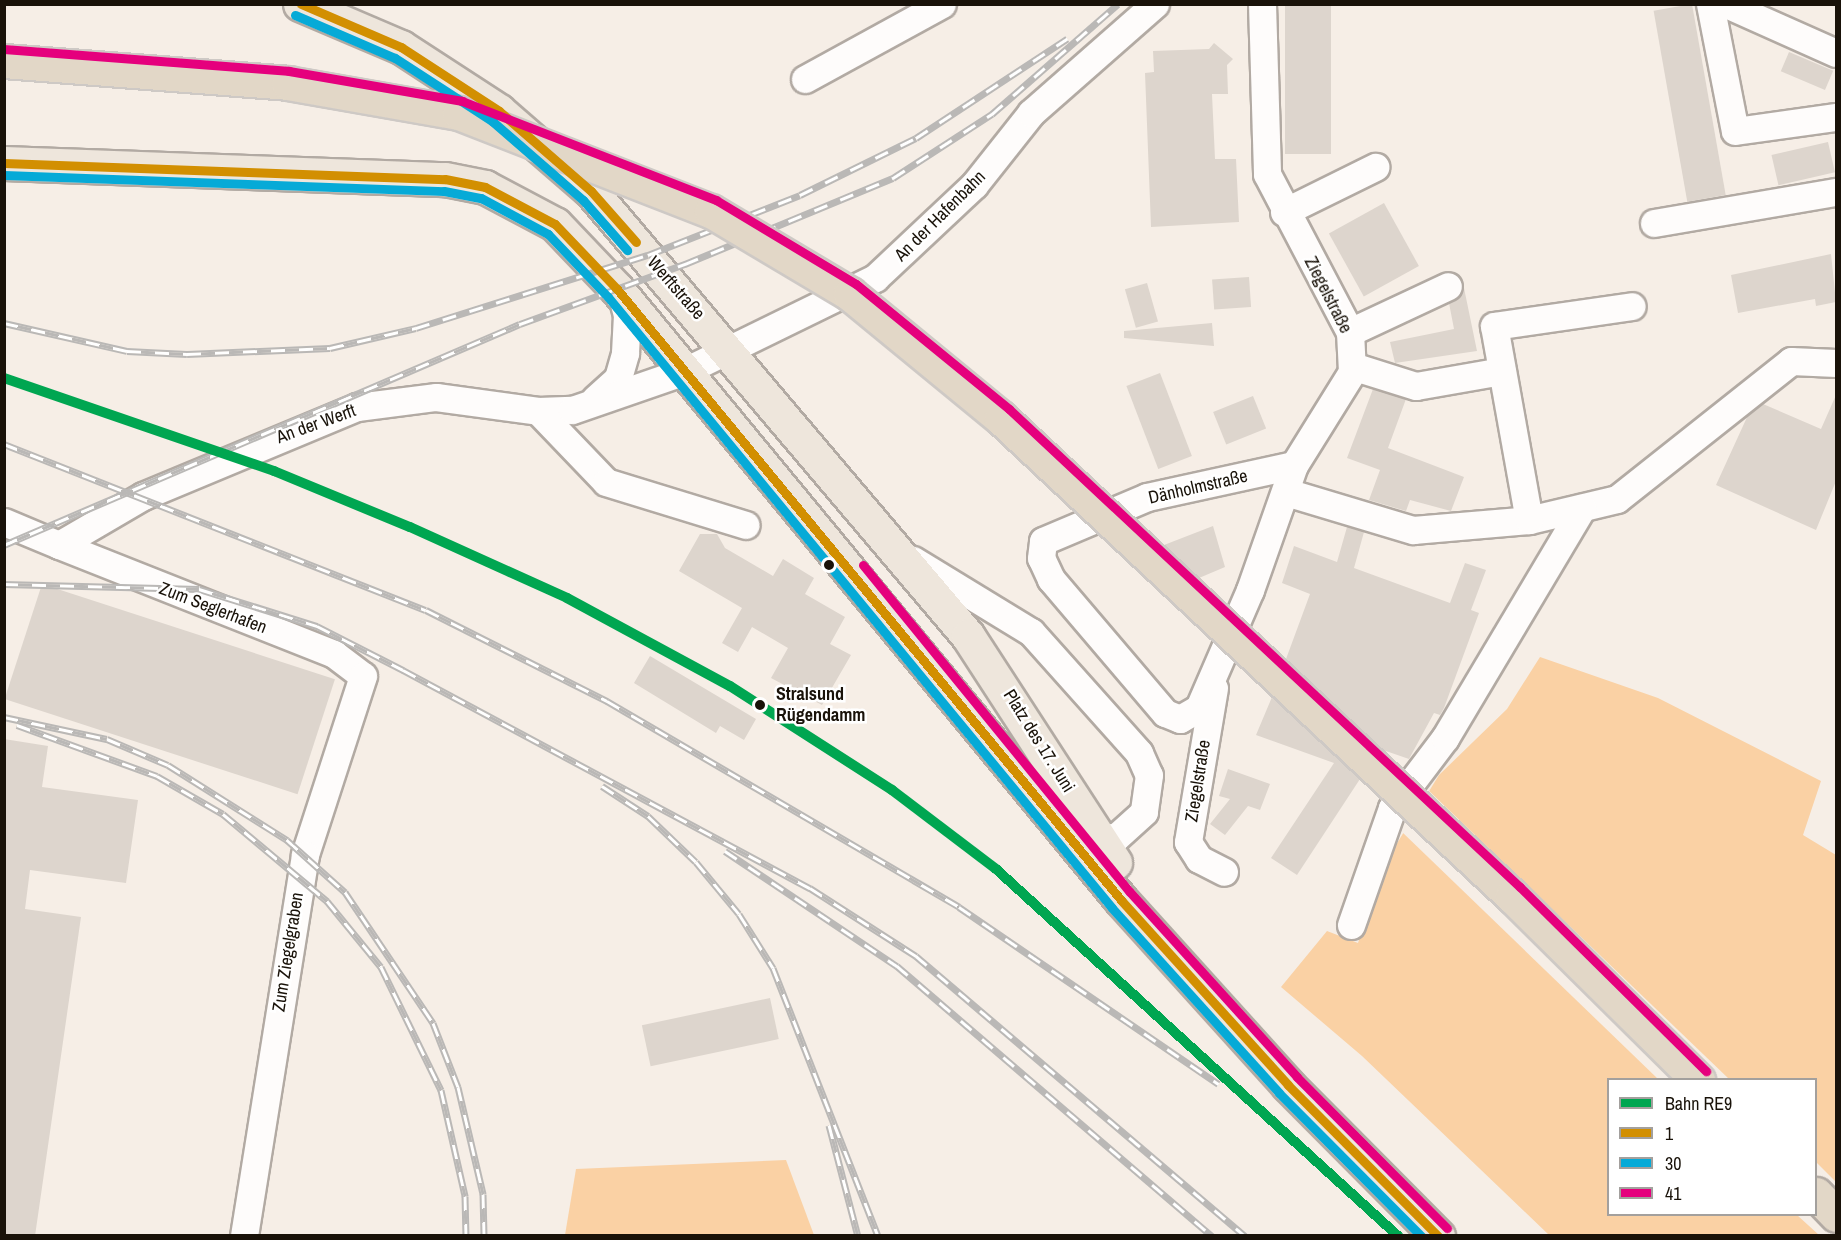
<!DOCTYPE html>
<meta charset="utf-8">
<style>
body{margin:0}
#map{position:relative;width:1841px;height:1240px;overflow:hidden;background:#f6eee6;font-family:"Archivo Narrow",sans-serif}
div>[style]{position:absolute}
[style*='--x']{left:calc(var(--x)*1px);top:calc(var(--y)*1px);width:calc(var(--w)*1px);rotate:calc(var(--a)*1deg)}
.water>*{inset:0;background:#fad1a4}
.pier>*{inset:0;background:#f6eee6}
.building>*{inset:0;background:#ddd5cd;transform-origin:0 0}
.roads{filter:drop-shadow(2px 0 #b2aaa3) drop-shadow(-2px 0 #b2aaa3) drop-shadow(0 2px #b2aaa3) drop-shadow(0 -2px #b2aaa3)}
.minor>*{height:27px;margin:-13.5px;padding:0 13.5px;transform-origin:13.5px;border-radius:13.5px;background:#fefcfb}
.major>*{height:33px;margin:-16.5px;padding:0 16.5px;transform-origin:16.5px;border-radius:16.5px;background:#eee6dc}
.highway>*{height:33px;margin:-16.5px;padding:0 16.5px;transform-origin:16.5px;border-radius:16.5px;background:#e2d7c7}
.rail>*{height:7px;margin-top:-3.5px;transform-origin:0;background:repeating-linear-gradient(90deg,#fff 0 14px,#bab8b6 0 28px);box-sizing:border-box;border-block:2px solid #bab8b6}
.bridges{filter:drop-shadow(2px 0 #cec9c5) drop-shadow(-2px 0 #cec9c5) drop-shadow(0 2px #cec9c5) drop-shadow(0 -2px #cec9c5)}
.highway-bridge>*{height:33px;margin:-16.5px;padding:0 16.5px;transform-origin:16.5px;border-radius:16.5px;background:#e2d7c7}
.bus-1>*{height:9px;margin:-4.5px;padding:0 4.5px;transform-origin:4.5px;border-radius:4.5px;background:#d28f01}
.bus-2>*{height:9px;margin:-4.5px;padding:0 4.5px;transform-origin:4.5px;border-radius:4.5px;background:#06aad7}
.bus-3>*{height:9px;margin:-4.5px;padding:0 4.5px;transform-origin:4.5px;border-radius:4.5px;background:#e5007d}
.rail-1>*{height:10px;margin:-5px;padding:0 5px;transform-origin:5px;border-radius:5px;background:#00a651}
.dots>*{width:16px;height:16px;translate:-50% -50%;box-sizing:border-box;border:3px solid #fff;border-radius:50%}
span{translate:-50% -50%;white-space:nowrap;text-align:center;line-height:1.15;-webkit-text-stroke:5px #fff;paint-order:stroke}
.street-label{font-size:18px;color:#191209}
.stop-label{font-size:18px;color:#191209;font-weight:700}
.left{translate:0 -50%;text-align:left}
.frame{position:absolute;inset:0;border:6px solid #191209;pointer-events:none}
.legend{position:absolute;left:1607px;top:1078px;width:210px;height:138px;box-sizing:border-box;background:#fff;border:2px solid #a3a09d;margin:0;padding:8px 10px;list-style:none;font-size:18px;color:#191209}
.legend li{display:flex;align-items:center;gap:12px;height:30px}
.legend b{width:30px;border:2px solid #a3a09d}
</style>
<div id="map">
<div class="water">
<i style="clip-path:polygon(evenodd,1540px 657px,1658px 698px,1821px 781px,1803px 835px,1836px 855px,1836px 1235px,1549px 1235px,1362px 1056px,1281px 987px,1327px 931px,1358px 943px,1383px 866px,1439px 775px,1507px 709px,1540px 657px,1608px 1080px,1816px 1080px,1816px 1214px,1608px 1214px,1608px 1080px)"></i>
<i style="clip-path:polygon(786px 1160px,814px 1235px,565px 1235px,576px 1169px)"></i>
</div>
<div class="pier">
<i style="clip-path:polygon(1427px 789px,1729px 1079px,1658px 1079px,1401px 831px)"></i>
<i style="clip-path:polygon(1816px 1162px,1836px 1182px,1836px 1235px,1819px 1235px,1797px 1215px,1816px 1214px)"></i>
</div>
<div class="building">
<i style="left:1285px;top:4px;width:46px;height:150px"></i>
<i style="left:1692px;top:4px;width:194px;height:39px;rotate:80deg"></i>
<i style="clip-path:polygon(1214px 43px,1233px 59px,1227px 65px,1228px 94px,1212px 94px,1215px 159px,1236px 159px,1239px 222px,1151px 227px,1145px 73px,1154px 72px,1153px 51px,1209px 49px)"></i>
<i style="left:1789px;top:52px;width:48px;height:21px;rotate:23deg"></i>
<i style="left:1828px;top:142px;width:31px;height:58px;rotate:77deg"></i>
<i style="left:1384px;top:203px;width:72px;height:63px;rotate:61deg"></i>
<i style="clip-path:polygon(1831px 254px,1836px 302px,1816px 306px,1815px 299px,1738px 313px,1731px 275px)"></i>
<i style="left:1249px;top:277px;width:30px;height:37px;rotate:86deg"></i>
<i style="left:1147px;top:283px;width:40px;height:23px;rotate:74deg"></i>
<i style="clip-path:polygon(1464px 288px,1477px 351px,1395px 363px,1390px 342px,1454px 329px,1449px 303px)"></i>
<i style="clip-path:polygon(1212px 323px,1214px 346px,1124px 338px,1124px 331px)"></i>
<i style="left:1160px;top:373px;width:89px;height:36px;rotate:69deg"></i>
<i style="clip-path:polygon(1373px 389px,1406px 399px,1388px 448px,1464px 477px,1451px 511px,1410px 500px,1406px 511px,1369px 500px,1380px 470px,1347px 458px)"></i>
<i style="clip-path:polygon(1836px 395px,1836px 481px,1816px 530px,1716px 485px,1748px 415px,1763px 404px,1821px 429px)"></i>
<i style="left:1253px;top:396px;width:35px;height:43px;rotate:68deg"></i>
<i style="clip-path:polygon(1213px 526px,1225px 567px,1199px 578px,1164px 545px)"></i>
<i style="clip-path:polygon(1347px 527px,1364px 532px,1354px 568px,1450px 603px,1465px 563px,1486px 570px,1471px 610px,1479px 613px,1444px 708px,1440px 715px,1434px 713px,1409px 759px,1383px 750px,1286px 659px,1310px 594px,1282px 583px,1294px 546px,1337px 562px)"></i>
<i style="clip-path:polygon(700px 534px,717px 534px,725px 548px,773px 576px,783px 559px,814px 578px,805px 594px,845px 617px,830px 644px,851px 655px,822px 705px,771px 678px,788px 648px,752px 627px,738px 652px,722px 643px,742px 608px,679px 571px)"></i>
<i style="left:42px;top:584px;width:308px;height:121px;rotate:18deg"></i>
<i style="clip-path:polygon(650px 656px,756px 719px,744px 740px,720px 726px,716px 733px,634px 683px)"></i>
<i style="clip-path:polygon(1272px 697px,1360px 779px,1297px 875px,1271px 858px,1334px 763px,1256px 735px)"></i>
<i style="clip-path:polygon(4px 739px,48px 746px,42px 787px,138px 800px,126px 883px,30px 870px,25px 909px,81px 917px,35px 1236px,4px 1236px)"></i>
<i style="clip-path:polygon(1228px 769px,1270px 784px,1260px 810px,1248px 806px,1225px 835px,1210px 824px,1230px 799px,1219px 796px)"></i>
<i style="left:770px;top:998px;width:42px;height:131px;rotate:78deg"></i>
</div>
<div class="roads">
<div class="minor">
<i style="--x:1262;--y:4;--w:170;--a:88.3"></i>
<i style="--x:1267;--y:174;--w:178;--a:62.3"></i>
<i style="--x:1350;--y:332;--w:40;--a:87.1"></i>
<i style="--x:1352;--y:372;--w:110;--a:121.9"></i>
<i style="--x:1294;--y:465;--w:133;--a:109.4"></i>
<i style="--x:1250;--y:590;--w:129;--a:113.4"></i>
<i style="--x:1199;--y:708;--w:22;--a:150"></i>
<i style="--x:1180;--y:719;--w:16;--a:-158"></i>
<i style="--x:1165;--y:713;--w:176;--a:-130.4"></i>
<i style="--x:1051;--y:579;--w:23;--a:-115"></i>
<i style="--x:1041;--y:558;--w:17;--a:-83"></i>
<i style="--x:1043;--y:541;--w:113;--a:-22.9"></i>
<i style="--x:1147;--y:497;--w:150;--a:-12.3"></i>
<i style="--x:1710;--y:4;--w:129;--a:78.9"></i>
<i style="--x:1735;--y:131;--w:102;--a:-7.9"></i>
<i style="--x:1726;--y:4;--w:120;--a:24"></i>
<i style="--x:805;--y:79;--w:156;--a:-28.7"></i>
<i style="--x:1284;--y:212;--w:102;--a:-26.3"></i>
<i style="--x:1654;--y:223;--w:185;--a:-9.7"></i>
<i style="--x:1350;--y:332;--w:108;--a:-25.1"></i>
<i style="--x:1352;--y:366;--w:67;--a:17.4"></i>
<i style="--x:1416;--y:386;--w:87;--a:-9.9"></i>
<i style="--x:595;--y:399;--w:31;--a:-42"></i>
<i style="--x:618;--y:378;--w:26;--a:-74"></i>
<i style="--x:625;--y:353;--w:38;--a:-87"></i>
<i style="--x:627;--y:315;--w:20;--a:-105"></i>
<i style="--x:538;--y:411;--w:98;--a:46.2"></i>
<i style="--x:606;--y:482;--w:146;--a:17.1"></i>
<i style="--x:1286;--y:492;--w:133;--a:16.7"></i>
<i style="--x:1413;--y:530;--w:116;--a:-4.9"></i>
<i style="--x:1529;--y:520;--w:90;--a:-13.4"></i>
<i style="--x:1617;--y:499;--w:222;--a:-38.4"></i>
<i style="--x:1791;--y:361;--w:45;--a:2.5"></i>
<i style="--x:1529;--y:520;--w:197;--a:-100.2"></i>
<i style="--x:1494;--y:326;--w:139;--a:-8.2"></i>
<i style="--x:4;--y:522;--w:60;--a:22.7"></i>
<i style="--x:59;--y:545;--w:97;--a:-30.3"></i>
<i style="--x:143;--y:496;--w:232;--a:-22.6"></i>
<i style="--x:357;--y:407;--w:80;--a:-7.2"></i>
<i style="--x:436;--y:397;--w:103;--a:7.8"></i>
<i style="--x:538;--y:411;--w:34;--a:-2"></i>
<i style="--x:572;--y:410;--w:120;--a:-19"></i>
<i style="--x:685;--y:371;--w:212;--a:-26.1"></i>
<i style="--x:875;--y:278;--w:136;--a:-43.2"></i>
<i style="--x:974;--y:185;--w:92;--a:-51.6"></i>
<i style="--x:1031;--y:113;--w:165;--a:-41.3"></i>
<i style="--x:59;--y:545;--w:296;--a:21.6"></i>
<i style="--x:334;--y:654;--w:36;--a:37"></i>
<i style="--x:363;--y:676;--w:188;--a:108"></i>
<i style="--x:305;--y:855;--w:386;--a:99.1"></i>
<i style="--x:913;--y:560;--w:138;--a:31.4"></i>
<i style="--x:1031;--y:632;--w:162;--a:48.2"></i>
<i style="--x:1139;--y:753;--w:24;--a:66"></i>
<i style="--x:1149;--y:775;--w:37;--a:98"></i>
<i style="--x:1144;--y:812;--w:39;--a:138"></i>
<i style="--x:1115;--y:838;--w:33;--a:-173"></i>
<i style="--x:1214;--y:688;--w:156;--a:99.6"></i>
<i style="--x:1188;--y:842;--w:20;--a:57"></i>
<i style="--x:1199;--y:859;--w:28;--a:27"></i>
<i style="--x:1351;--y:925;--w:124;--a:-70.7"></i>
<i style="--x:1392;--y:808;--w:88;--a:-52.9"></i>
<i style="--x:1445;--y:738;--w:268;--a:-59.2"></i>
</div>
<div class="major">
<i style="--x:300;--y:4;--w:110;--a:23.1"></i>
<i style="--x:401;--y:47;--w:117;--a:33.1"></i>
<i style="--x:499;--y:111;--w:122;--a:41"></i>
<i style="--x:591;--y:191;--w:583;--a:49.73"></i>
<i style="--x:968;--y:636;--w:270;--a:57"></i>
<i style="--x:4;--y:163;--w:441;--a:2.1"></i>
<i style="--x:445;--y:179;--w:41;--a:11.3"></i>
<i style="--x:485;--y:187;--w:79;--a:27.9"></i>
<i style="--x:555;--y:224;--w:90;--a:46.4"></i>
<i style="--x:617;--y:289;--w:792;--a:50.48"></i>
<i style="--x:1121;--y:900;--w:249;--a:47.9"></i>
<i style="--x:1288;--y:1085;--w:213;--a:45.2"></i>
</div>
<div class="highway">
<i style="--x:1816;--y:1194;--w:29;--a:46"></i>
</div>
</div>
<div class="rail">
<i style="--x:4;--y:323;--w:126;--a:12.8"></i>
<i style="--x:127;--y:351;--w:60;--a:2.9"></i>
<i style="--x:187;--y:354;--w:143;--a:-2.4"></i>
<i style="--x:330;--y:348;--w:88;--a:-13.1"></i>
<i style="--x:416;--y:328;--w:243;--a:-17.5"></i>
<i style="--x:648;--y:255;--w:163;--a:-21.5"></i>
<i style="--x:800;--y:195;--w:129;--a:-26.2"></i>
<i style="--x:916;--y:138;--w:181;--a:-33.3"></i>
<i style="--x:4;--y:444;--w:453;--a:21.5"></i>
<i style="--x:426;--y:610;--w:203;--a:26.7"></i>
<i style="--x:607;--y:701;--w:408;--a:30.3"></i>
<i style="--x:959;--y:907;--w:314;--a:34.3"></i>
<i style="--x:4;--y:545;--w:561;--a:-23.19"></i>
<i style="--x:520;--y:324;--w:176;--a:-20"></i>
<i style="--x:685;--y:264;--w:225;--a:-22.5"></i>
<i style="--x:893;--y:178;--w:118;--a:-32.9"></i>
<i style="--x:992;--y:114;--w:167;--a:-41.1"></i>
<i style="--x:4;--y:584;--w:195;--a:1.5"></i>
<i style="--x:199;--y:589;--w:124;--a:17.4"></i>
<i style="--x:317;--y:626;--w:97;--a:27.1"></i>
<i style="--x:403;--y:670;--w:462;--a:28.2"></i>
<i style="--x:810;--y:888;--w:126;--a:32.7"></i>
<i style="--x:916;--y:956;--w:432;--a:40.4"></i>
<i style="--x:4;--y:717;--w:105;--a:12.1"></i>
<i style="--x:107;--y:739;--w:66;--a:23.1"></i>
<i style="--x:168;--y:765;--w:141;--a:32.2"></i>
<i style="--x:287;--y:840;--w:78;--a:41.9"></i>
<i style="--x:345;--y:892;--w:158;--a:56.1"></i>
<i style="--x:433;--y:1023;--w:69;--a:68.7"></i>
<i style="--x:458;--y:1087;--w:110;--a:76.8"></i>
<i style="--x:483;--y:1194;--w:42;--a:88.6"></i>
<i style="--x:17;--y:725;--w:149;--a:20"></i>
<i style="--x:157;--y:776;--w:76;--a:29.9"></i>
<i style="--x:223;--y:814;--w:136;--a:39.9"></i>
<i style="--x:327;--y:901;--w:85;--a:50.7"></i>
<i style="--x:381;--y:967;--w:137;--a:64"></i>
<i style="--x:441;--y:1090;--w:109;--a:77.2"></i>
<i style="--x:465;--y:1196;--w:40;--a:88.6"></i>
<i style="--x:602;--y:786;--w:55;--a:33.1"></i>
<i style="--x:648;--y:816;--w:66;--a:43.8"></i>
<i style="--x:696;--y:862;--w:67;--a:50.4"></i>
<i style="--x:739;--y:914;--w:64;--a:57.8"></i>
<i style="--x:773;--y:968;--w:288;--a:68.6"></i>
<i style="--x:725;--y:851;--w:207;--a:33.8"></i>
<i style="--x:897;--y:966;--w:415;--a:40.6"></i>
<i style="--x:829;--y:1125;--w:115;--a:75.4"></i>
</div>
<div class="bridges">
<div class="highway-bridge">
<i style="--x:4;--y:61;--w:285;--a:4.4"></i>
<i style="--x:288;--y:83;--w:174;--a:10"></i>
<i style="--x:459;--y:113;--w:270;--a:21.3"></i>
<i style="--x:711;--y:211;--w:162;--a:30.8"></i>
<i style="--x:850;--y:294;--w:195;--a:39.4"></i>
<i style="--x:1001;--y:418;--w:700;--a:43.09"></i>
<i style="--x:1512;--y:896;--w:262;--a:44.7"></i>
</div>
</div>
<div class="bus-1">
<i style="--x:301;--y:4;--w:109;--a:23.3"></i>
<i style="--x:401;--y:47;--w:117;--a:33.1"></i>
<i style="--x:499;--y:111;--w:122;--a:41"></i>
<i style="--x:591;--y:191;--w:68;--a:48.6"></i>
<i style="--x:4;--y:163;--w:441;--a:2.1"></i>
<i style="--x:445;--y:179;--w:41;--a:11.3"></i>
<i style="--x:485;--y:187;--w:79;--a:27.9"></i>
<i style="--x:555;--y:224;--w:90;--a:46.4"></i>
<i style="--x:617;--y:289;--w:792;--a:50.48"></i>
<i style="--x:1121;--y:900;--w:249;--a:47.9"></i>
<i style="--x:1288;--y:1085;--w:213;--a:45.2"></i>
</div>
<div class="bus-2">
<i style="--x:295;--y:15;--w:109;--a:23.3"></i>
<i style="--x:395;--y:58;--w:116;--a:33"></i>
<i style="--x:492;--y:121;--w:121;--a:41"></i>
<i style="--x:583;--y:200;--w:67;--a:48.7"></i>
<i style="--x:4;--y:175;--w:440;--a:2.1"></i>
<i style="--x:444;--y:191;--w:38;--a:11"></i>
<i style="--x:481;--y:198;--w:76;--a:28.2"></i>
<i style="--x:548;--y:234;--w:87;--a:46.4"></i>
<i style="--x:608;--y:297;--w:792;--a:50.48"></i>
<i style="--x:1112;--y:908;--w:249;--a:47.9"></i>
<i style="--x:1279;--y:1093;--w:202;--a:45.2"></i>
</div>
<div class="bus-3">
<i style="--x:5;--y:49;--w:285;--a:4.4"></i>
<i style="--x:289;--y:71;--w:176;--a:9.8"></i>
<i style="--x:462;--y:101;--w:273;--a:21.3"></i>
<i style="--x:716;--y:200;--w:163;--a:31"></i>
<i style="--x:856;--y:284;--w:198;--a:39.2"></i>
<i style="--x:1009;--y:409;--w:700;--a:43.09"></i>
<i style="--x:1520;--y:887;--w:262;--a:44.7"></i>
<i style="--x:863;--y:565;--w:422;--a:50.8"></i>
<i style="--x:1130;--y:892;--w:249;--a:47.9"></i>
<i style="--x:1297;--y:1077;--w:213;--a:45.2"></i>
</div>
<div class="rail-1">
<i style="--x:4;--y:378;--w:286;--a:19"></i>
<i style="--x:274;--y:471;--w:147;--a:22.4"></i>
<i style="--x:410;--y:527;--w:172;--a:24.3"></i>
<i style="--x:567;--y:598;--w:185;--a:28.4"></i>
<i style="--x:730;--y:686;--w:193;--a:32.7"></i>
<i style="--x:892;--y:790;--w:131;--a:37.2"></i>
<i style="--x:996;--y:869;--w:544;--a:42.39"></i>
</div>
<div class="dots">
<i style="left:829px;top:565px;background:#191209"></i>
<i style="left:760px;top:705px;background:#191209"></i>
</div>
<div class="street-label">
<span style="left:940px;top:216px;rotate:-45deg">An der Hafenbahn</span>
<span style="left:676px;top:288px;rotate:49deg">Werftstraße</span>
<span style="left:1328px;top:295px;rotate:63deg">Ziegelstraße</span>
<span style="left:316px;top:424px;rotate:-20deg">An der Werft</span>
<span style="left:1198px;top:487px;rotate:-13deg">Dänholmstraße</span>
<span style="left:213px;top:608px;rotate:21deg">Zum Seglerhafen</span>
<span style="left:1039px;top:741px;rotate:58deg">Platz des 17. Juni</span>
<span style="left:1198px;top:781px;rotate:-81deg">Ziegelstraße</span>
<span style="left:288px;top:952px;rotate:-81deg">Zum Ziegelgraben</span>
</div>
<div class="stop-label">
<span class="left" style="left:776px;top:705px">Stralsund<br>Rügendamm</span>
</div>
<div class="frame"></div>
<ul class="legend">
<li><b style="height:8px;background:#00a651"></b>Bahn RE9</li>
<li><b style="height:8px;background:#d28f01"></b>1</li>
<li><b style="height:8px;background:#06aad7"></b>30</li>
<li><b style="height:8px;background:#e5007d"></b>41</li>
</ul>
</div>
